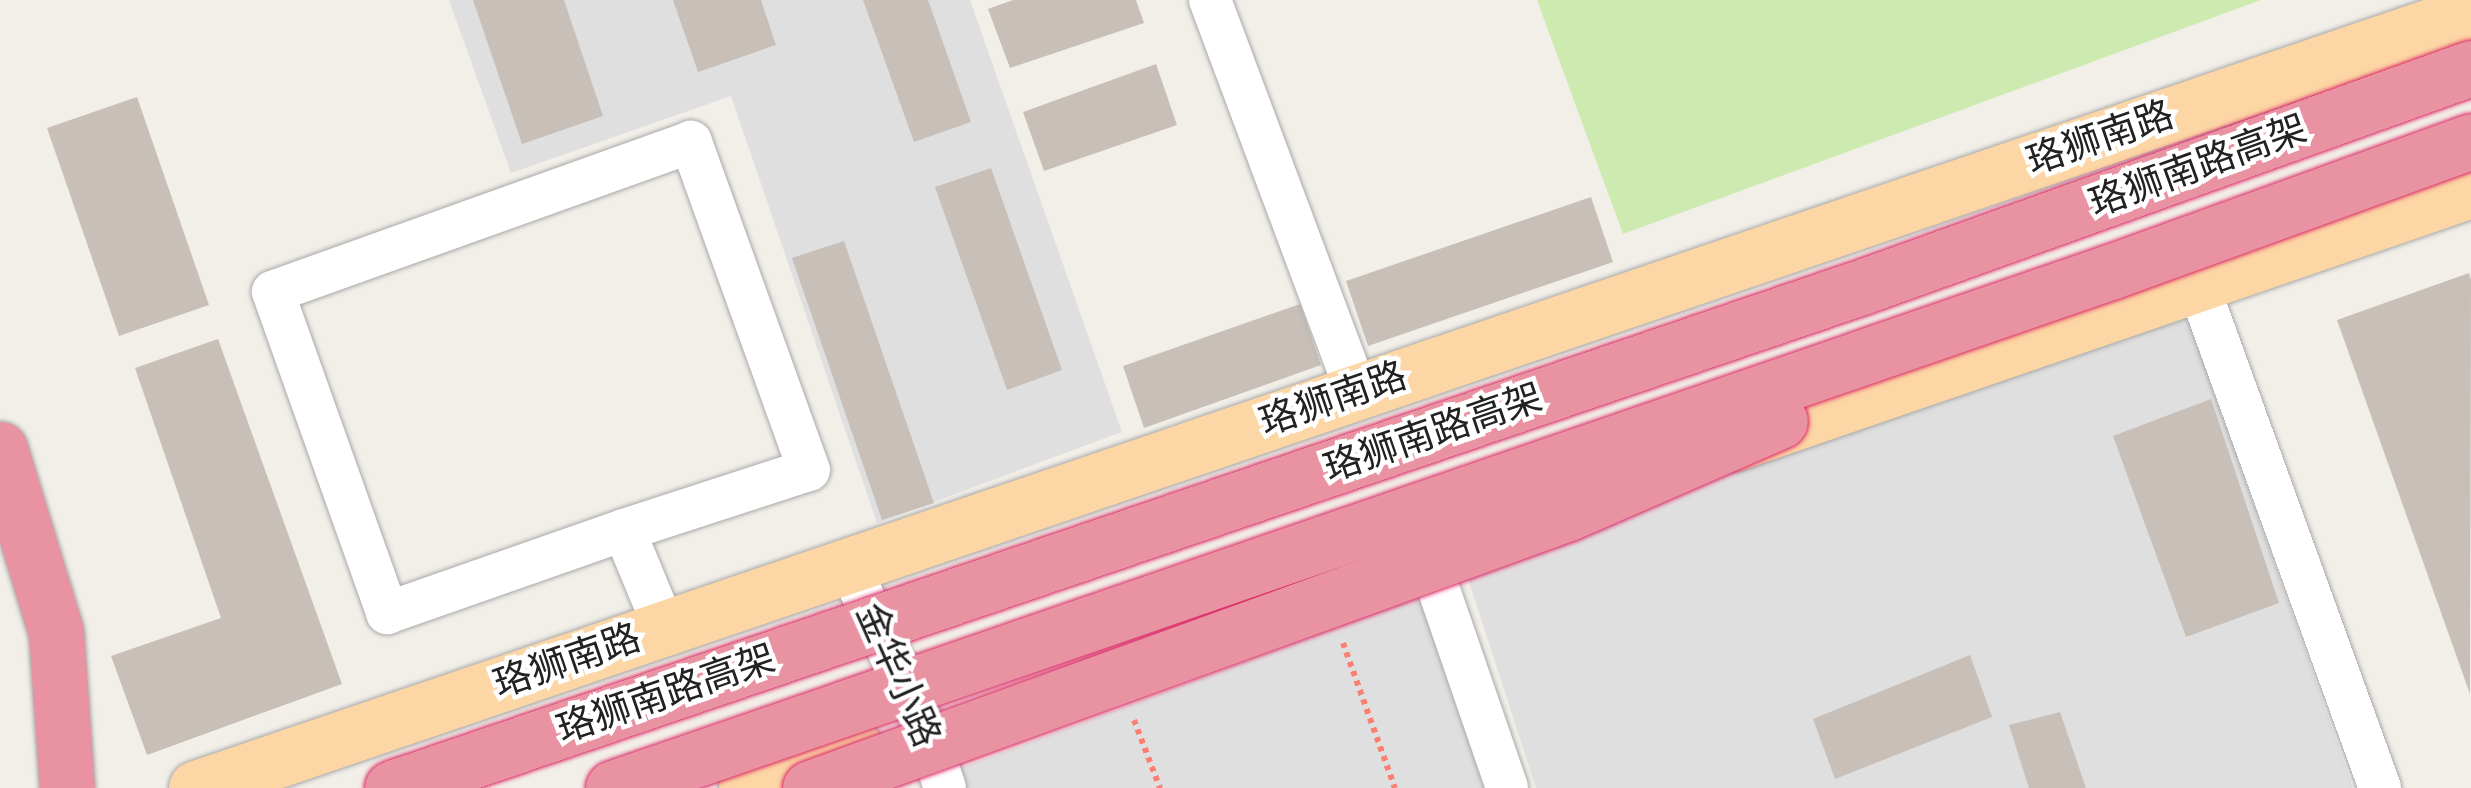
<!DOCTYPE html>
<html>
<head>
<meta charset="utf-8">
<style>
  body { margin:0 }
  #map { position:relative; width:2471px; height:788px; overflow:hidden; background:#f2efe9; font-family:Signika,"Noto Sans SC",sans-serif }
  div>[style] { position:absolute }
  .residential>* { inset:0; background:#e0dfdf }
  .grass>* { inset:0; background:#cdebb0 }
  .building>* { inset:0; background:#c7bfb8 }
  .path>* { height:6px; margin-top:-3px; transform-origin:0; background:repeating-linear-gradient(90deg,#fa8072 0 5px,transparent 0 10px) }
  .roads { filter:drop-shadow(0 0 2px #a9a9a9) drop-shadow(0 0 2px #a9a9a9) }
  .minor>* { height:42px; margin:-21px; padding:0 21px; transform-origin:21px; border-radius:21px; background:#fff }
  .major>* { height:55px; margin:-27.5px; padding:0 27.5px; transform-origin:27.5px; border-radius:27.5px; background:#fcd6a4 }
  .highway>* { height:55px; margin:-27.5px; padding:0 27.5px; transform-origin:27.5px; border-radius:27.5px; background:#e892a2 }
  .bridges { filter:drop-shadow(0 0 2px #dc2a67) drop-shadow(0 0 2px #dc2a67) }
  .highway-bridge>* { height:55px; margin:-27.5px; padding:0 27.5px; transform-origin:27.5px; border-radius:27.5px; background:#e892a2 }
  span { translate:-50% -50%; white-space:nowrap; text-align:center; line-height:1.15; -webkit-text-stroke:9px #fff; paint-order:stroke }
  .street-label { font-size:38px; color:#222 }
</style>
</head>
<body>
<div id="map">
  <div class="residential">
    <div style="clip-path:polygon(449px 0,970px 0,1122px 432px,877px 523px,731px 96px,511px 173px)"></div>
    <div style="clip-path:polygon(2180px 294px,2353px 788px,1536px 788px,1467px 576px)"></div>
    <div style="clip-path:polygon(1424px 595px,1500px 788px,959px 788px,953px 771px)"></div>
  </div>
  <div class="grass">
    <div style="clip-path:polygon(1537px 0,2261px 0,1623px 234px)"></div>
  </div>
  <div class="building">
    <div style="clip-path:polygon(473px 0,564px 0,603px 116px,522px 144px)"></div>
    <div style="clip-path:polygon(673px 0,761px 0,776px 45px,698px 72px)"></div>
    <div style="clip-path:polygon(863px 0,928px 0,971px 122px,914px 142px)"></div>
    <div style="clip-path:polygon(1013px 0,1136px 0,1144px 23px,1010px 68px,988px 9px)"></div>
    <div style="clip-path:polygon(1156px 64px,1177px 125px,1044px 171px,1023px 112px)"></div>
    <div style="clip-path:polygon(137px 97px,209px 305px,119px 336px,47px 128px)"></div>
    <div style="clip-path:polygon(991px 168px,1062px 370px,1007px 390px,935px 187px)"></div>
    <div style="clip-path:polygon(1591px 197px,1613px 262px,1368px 346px,1346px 281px)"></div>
    <div style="clip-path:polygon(844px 241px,934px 503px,882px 520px,792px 258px)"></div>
    <div style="clip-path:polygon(2469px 273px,2471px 280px,2470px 694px,2337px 320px)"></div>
    <div style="clip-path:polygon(1300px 304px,1321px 365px,1144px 428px,1123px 366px)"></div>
    <div style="clip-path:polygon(218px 339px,342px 684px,147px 755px,111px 656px,221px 618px,135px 368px)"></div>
    <div style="clip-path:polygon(2211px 399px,2279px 603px,2186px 637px,2113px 436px)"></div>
    <div style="clip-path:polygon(1970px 655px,1992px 717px,1835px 779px,1813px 719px)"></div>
    <div style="clip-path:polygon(2060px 712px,2086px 788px,2029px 788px,2009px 725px)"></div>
  </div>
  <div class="path">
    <div style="left:1343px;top:643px;width:154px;rotate:70.3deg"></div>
    <div style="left:1134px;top:720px;width:73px;rotate:69.1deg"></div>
  </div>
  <div class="roads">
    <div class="minor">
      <div style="left:1210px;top:0;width:417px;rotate:69.5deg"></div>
      <div style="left:2199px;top:288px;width:532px;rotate:70.1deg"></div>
      <div style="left:624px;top:530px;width:194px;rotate:-18deg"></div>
      <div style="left:809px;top:470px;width:349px;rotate:-109.8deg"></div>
      <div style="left:691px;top:142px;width:444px;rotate:160.3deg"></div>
      <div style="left:273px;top:292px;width:341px;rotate:70.4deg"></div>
      <div style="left:387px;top:613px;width:251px;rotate:-19.3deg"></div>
      <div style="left:624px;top:530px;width:105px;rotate:67.6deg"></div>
      <div style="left:848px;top:564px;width:179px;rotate:64.9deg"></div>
      <div style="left:924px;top:726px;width:65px;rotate:71.3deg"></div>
      <div style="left:1430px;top:564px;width:237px;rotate:71deg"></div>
    </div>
    <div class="major">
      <div style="left:1735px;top:443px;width:778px;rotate:-18.97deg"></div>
      <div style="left:196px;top:788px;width:2404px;rotate:-18.83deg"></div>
      <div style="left:746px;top:788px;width:117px;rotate:-19.5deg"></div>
    </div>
    <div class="highway">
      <div style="left:0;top:449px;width:191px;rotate:73deg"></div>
      <div style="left:56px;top:632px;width:156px;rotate:86deg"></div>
    </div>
  </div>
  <div class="bridges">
    <div class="highway-bridge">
      <div style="left:392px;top:788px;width:1558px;rotate:-18.83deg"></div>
      <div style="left:1867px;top:285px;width:642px;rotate:-19.76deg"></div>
      <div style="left:613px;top:788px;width:1583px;rotate:-19.02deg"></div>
      <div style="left:2110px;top:272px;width:384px;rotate:-19.9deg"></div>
      <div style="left:810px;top:788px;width:806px;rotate:-19.94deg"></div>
      <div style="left:1568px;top:513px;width:231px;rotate:-23.5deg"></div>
    </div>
  </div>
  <div class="street-label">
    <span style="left:2100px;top:138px;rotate:-19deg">珞狮南路</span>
    <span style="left:2198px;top:166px;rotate:-20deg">珞狮南路高架</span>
    <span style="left:1333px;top:399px;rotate:-19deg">珞狮南路</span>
    <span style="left:1433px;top:433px;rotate:-19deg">珞狮南路高架</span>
    <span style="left:567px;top:661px;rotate:-19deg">珞狮南路</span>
    <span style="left:898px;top:675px;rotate:66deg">金华小路</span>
    <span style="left:666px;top:694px;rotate:-19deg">珞狮南路高架</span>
  </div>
</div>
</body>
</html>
